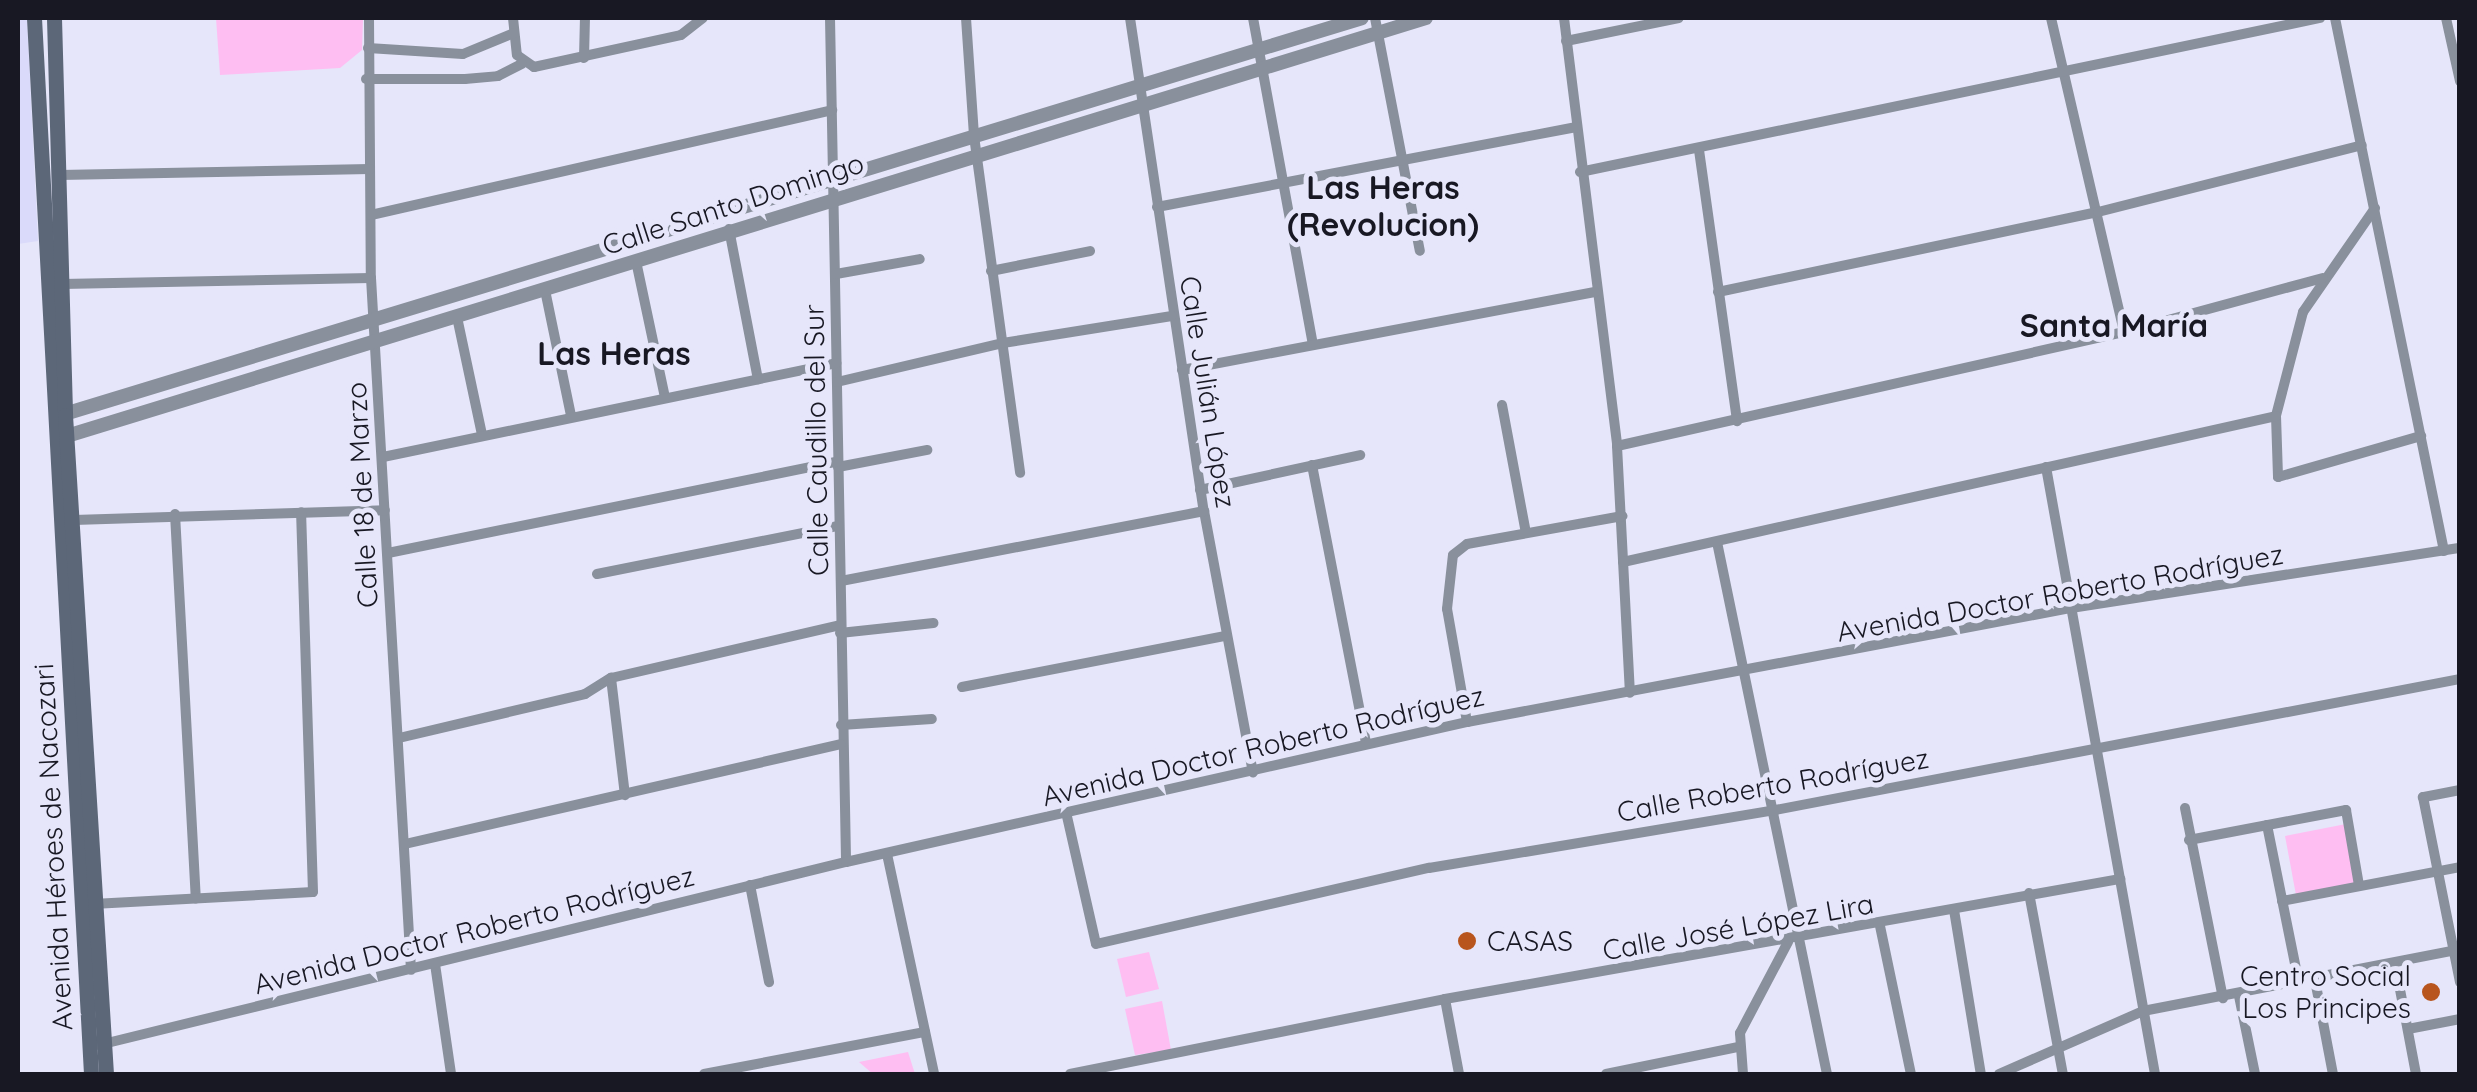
<!DOCTYPE html>
<html>
<head>
<meta charset="utf-8">
<style>
  body { margin:0 }
  #map { position:relative; width:2477px; height:1092px; overflow:hidden; background:#e6e6fa; font-family:Quicksand,sans-serif }
  div>[style] { position:absolute }
  .built>* { inset:0; background:#dadafa }
  .green>* { inset:0; background:#febef2 }
  .minor>* { height:10px; margin:-5px; padding:0 5px; transform-origin:5px; border-radius:5px; background:#89909c }
  .tertiary>* { height:14px; margin:-7px; padding:0 7px; transform-origin:7px; border-radius:7px; background:#89909c }
  .secondary>* { height:15px; margin:-7.5px; padding:0 7.5px; transform-origin:7.5px; border-radius:7.5px; background:#5c6778 }
  .dots>* { width:28px; height:28px; translate:-50% -50%; box-sizing:border-box; border:5px solid #e6e6fa; border-radius:50% }
  span { translate:-50% -50%; white-space:nowrap; text-align:center; line-height:1.15; -webkit-text-stroke:10px #e6e6fa; paint-order:stroke }
  .street-label { font-size:28px; color:#181823 }
  .poi-label { font-size:28px; color:#181823 }
  .left { translate:0 -50%; text-align:left }
  .right { translate:-100% -50%; text-align:right }
  .quarter-label { font-size:32px; color:#181823; font-weight:700 }
  .frame { position:absolute; inset:0; border:20px solid #181823; pointer-events:none }
</style>
</head>
<body>
<div id="map">
  <div class="built">
    <div style="clip-path:polygon(18px 18px,27px 18px,38px 241px,18px 244px)"></div>
  </div>
  <div class="green">
    <div style="clip-path:polygon(216px 18px,363px 18px,362px 50px,340px 68px,220px 75px)"></div>
    <div style="clip-path:polygon(2346px 824px,2357px 883px,2296px 895px,2285px 836px)"></div>
    <div style="clip-path:polygon(1149px 952px,1159px 989px,1126px 997px,1117px 959px)"></div>
    <div style="clip-path:polygon(1162px 1001px,1171px 1050px,1135px 1055px,1125px 1009px)"></div>
    <div style="clip-path:polygon(908px 1052px,915px 1074px,873px 1074px,859px 1062px)"></div>
  </div>
  <div class="minor">
    <div style="left:369px;top:18px;width:260px;rotate:89.6deg"></div>
    <div style="left:371px;top:278px;width:693px;rotate:86.69deg"></div>
    <div style="left:513px;top:18px;width:37px;rotate:84deg"></div>
    <div style="left:517px;top:55px;width:21px;rotate:35deg"></div>
    <div style="left:534px;top:67px;width:150px;rotate:-12.3deg"></div>
    <div style="left:681px;top:35px;width:28px;rotate:-38deg"></div>
    <div style="left:830px;top:18px;width:844px;rotate:88.91deg"></div>
    <div style="left:966px;top:18px;width:118px;rotate:86.1deg"></div>
    <div style="left:974px;top:136px;width:340px;rotate:82.2deg"></div>
    <div style="left:1130px;top:18px;width:499px;rotate:81.5deg"></div>
    <div style="left:1204px;top:511px;width:266px;rotate:79.4deg"></div>
    <div style="left:1253px;top:18px;width:331px;rotate:79.6deg"></div>
    <div style="left:1375px;top:18px;width:237px;rotate:79.1deg"></div>
    <div style="left:1564px;top:18px;width:431px;rotate:82.9deg"></div>
    <div style="left:1617px;top:446px;width:247px;rotate:87deg"></div>
    <div style="left:2051px;top:18px;width:322px;rotate:76.9deg"></div>
    <div style="left:2335px;top:18px;width:544px;rotate:78.44deg"></div>
    <div style="left:2446px;top:18px;width:65px;rotate:77.5deg"></div>
    <div style="left:1566px;top:41px;width:115px;rotate:-11.5deg"></div>
    <div style="left:368px;top:48px;width:95px;rotate:3.6deg"></div>
    <div style="left:463px;top:54px;width:55px;rotate:-22.4deg"></div>
    <div style="left:584px;top:58px;width:40px;rotate:-88.6deg"></div>
    <div style="left:366px;top:79px;width:99px"></div>
    <div style="left:465px;top:79px;width:33px;rotate:-5deg"></div>
    <div style="left:498px;top:76px;width:27px;rotate:-27deg"></div>
    <div style="left:1699px;top:150px;width:274px;rotate:82deg"></div>
    <div style="left:1580px;top:172px;width:756px;rotate:-11.76deg"></div>
    <div style="left:60px;top:175px;width:310px;rotate:-1.1deg"></div>
    <div style="left:1157px;top:207px;width:427px;rotate:-10.8deg"></div>
    <div style="left:2375px;top:208px;width:126px;rotate:124.7deg"></div>
    <div style="left:2303px;top:312px;width:107px;rotate:104.6deg"></div>
    <div style="left:2276px;top:416px;width:61px;rotate:88.1deg"></div>
    <div style="left:2278px;top:477px;width:149px;rotate:-16deg"></div>
    <div style="left:371px;top:215px;width:473px;rotate:-12.8deg"></div>
    <div style="left:729px;top:229px;width:153px;rotate:79.1deg"></div>
    <div style="left:636px;top:261px;width:139px;rotate:78deg"></div>
    <div style="left:991px;top:271px;width:101px;rotate:-11.4deg"></div>
    <div style="left:836px;top:274px;width:85px;rotate:-10.1deg"></div>
    <div style="left:62px;top:284px;width:309px;rotate:-1.1deg"></div>
    <div style="left:545px;top:290px;width:129px;rotate:78.3deg"></div>
    <div style="left:1718px;top:292px;width:388px;rotate:-11.9deg"></div>
    <div style="left:2098px;top:212px;width:272px;rotate:-14.2deg"></div>
    <div style="left:457px;top:317px;width:121px;rotate:78deg"></div>
    <div style="left:1182px;top:370px;width:420px;rotate:-10.7deg"></div>
    <div style="left:837px;top:382px;width:171px;rotate:-13.2deg"></div>
    <div style="left:1003px;top:343px;width:171px;rotate:-9.1deg"></div>
    <div style="left:1502px;top:405px;width:130px;rotate:79.4deg"></div>
    <div style="left:1617px;top:446px;width:520px;rotate:-12.67deg"></div>
    <div style="left:2124px;top:332px;width:206px;rotate:-15.2deg"></div>
    <div style="left:383px;top:457px;width:463px;rotate:-11.7deg"></div>
    <div style="left:1312px;top:465px;width:284px;rotate:79deg"></div>
    <div style="left:838px;top:467px;width:91px;rotate:-10.8deg"></div>
    <div style="left:2046px;top:467px;width:617px;rotate:79.82deg"></div>
    <div style="left:1200px;top:490px;width:164px;rotate:-12.3deg"></div>
    <div style="left:175px;top:514px;width:385px;rotate:86.9deg"></div>
    <div style="left:74px;top:520px;width:311px;rotate:-1.8deg"></div>
    <div style="left:1717px;top:542px;width:543px;rotate:78.32deg"></div>
    <div style="left:388px;top:553px;width:458px;rotate:-11.5deg"></div>
    <div style="left:1623px;top:562px;width:669px;rotate:-12.6deg"></div>
    <div style="left:597px;top:574px;width:246px;rotate:-11.3deg"></div>
    <div style="left:841px;top:581px;width:370px;rotate:-10.9deg"></div>
    <div style="left:840px;top:633px;width:94px;rotate:-6.1deg"></div>
    <div style="left:611px;top:678px;width:118px;rotate:83.2deg"></div>
    <div style="left:962px;top:687px;width:267px;rotate:-11deg"></div>
    <div style="left:1467px;top:722px;width:115px;rotate:-100deg"></div>
    <div style="left:1447px;top:609px;width:54px;rotate:-83.7deg"></div>
    <div style="left:1453px;top:555px;width:18px;rotate:-38deg"></div>
    <div style="left:1467px;top:544px;width:158px;rotate:-10.2deg"></div>
    <div style="left:841px;top:725px;width:91px;rotate:-3.8deg"></div>
    <div style="left:399px;top:738px;width:191px;rotate:-13.3deg"></div>
    <div style="left:585px;top:694px;width:31px;rotate:-32deg"></div>
    <div style="left:611px;top:678px;width:235px;rotate:-13deg"></div>
    <div style="left:2460px;top:790px;width:38px;rotate:169deg"></div>
    <div style="left:2423px;top:797px;width:189px;rotate:78.7deg"></div>
    <div style="left:2185px;top:808px;width:194px;rotate:78.7deg"></div>
    <div style="left:1066px;top:812px;width:135px;rotate:77.2deg"></div>
    <div style="left:1096px;top:944px;width:342px;rotate:-12.9deg"></div>
    <div style="left:1429px;top:868px;width:346px;rotate:-9.5deg"></div>
    <div style="left:1770px;top:811px;width:703px;rotate:-10.83deg"></div>
    <div style="left:2267px;top:825px;width:161px;rotate:78.6deg"></div>
    <div style="left:2189px;top:840px;width:160px;rotate:-10.8deg"></div>
    <div style="left:2346px;top:810px;width:76px;rotate:80.2deg"></div>
    <div style="left:405px;top:844px;width:447px;rotate:-12.9deg"></div>
    <div style="left:887px;top:854px;width:225px;rotate:77.9deg"></div>
    <div style="left:750px;top:885px;width:99px;rotate:78.9deg"></div>
    <div style="left:2029px;top:893px;width:184px;rotate:79.4deg"></div>
    <div style="left:2282px;top:901px;width:181px;rotate:-10.8deg"></div>
    <div style="left:93px;top:904px;width:220px;rotate:-3.1deg"></div>
    <div style="left:313px;top:892px;width:380px;rotate:-91.8deg"></div>
    <div style="left:1954px;top:910px;width:166px;rotate:80.7deg"></div>
    <div style="left:1880px;top:926px;width:151px;rotate:78.2deg"></div>
    <div style="left:2395px;top:963px;width:113px;rotate:79.3deg"></div>
    <div style="left:435px;top:964px;width:111px;rotate:81.7deg"></div>
    <div style="left:2315px;top:980px;width:96px;rotate:79.2deg"></div>
    <div style="left:2239px;top:996px;width:80px;rotate:78.4deg"></div>
    <div style="left:1445px;top:999px;width:76px;rotate:79.4deg"></div>
    <div style="left:2408px;top:1029px;width:53px;rotate:-10.9deg"></div>
    <div style="left:99px;top:1045px;width:769px;rotate:-13.77deg"></div>
    <div style="left:846px;top:862px;width:637px;rotate:-12.7deg"></div>
    <div style="left:1467px;top:722px;width:615px;rotate:-10.69deg"></div>
    <div style="left:2071px;top:608px;width:394px;rotate:-8.8deg"></div>
    <div style="left:704px;top:1074px;width:225px;rotate:-10.8deg"></div>
    <div style="left:1070px;top:1074px;width:382px;rotate:-11.3deg"></div>
    <div style="left:1445px;top:999px;width:686px;rotate:-10.08deg"></div>
    <div style="left:1606px;top:1074px;width:134px;rotate:-11.6deg"></div>
    <div style="left:1743px;top:1074px;width:41px;rotate:-94.2deg"></div>
    <div style="left:1740px;top:1033px;width:103px;rotate:-62.2deg"></div>
    <div style="left:1999px;top:1074px;width:157px;rotate:-23.6deg"></div>
    <div style="left:2143px;top:1011px;width:316px;rotate:-11deg"></div>
  </div>
  <div class="tertiary">
    <div style="left:58px;top:416px;width:1363px;rotate:-16.97deg"></div>
    <div style="left:57px;top:439px;width:1432px;rotate:-17.09deg"></div>
  </div>
  <div class="secondary">
    <div style="left:34px;top:18px;width:1058px;rotate:86.91deg"></div>
    <div style="left:54px;top:18px;width:397px;rotate:88.4deg"></div>
    <div style="left:65px;top:415px;width:660px;rotate:86.44deg"></div>
  </div>
  <div class="dots">
    <div style="left:1467px;top:941px;background:#b8551d"></div>
    <div style="left:2431px;top:992px;background:#b8551d"></div>
  </div>
  <div class="street-label">
    <span style="left:733px;top:204px;rotate:-18deg">Calle Santo Domingo</span>
    <span style="left:1208px;top:392px;rotate:81deg">Calle Julián López</span>
    <span style="left:816px;top:440px;rotate:-91deg">Calle Caudillo del Sur</span>
    <span style="left:362px;top:495px;rotate:-93deg">Calle 18 de Marzo</span>
    <span style="left:2060px;top:593px;rotate:-10deg">Avenida Doctor Roberto Rodríguez</span>
    <span style="left:1263px;top:746px;rotate:-13deg">Avenida Doctor Roberto Rodríguez</span>
    <span style="left:1773px;top:785px;rotate:-10deg">Calle Roberto Rodríguez</span>
    <span style="left:53px;top:847px;rotate:-93deg">Avenida Héroes de Nacozari</span>
    <span style="left:1738px;top:927px;rotate:-10deg">Calle José López Lira</span>
    <span style="left:474px;top:930px;rotate:-14deg">Avenida Doctor Roberto Rodríguez</span>
  </div>
  <div class="poi-label">
    <span class="left" style="left:1487px;top:941px">CASAS</span>
    <span class="right" style="left:2411px;top:992px">Centro Social<br>Los Principes</span>
  </div>
  <div class="quarter-label">
    <span style="left:1383px;top:206px">Las Heras<br>(Revolucion)</span>
    <span style="left:2114px;top:325px">Santa María</span>
    <span style="left:614px;top:353px">Las Heras</span>
  </div>
  <div class="frame"></div>
</div>
</body>
</html>
